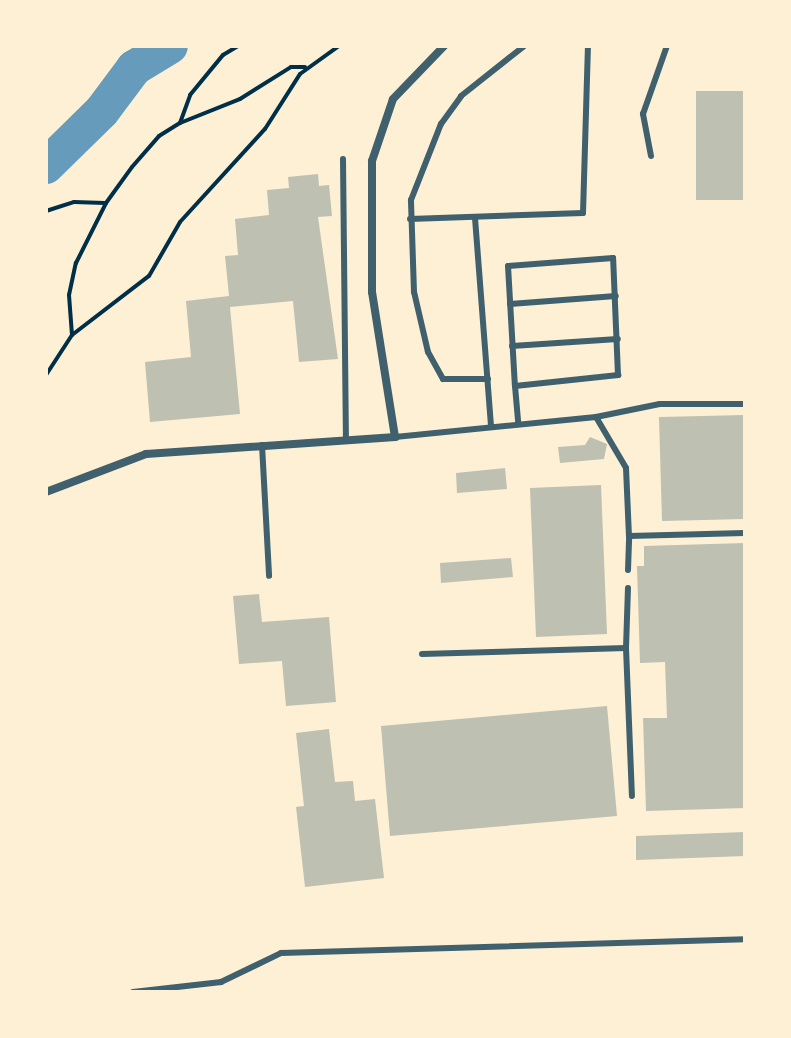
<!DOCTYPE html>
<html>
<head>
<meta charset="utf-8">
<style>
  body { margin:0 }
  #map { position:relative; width:791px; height:1038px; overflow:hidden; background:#fdf0d5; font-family:"Work Sans",sans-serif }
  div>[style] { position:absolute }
  .river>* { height:36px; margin:-18px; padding:0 18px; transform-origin:18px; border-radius:18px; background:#669bbc }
  .building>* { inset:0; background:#bec0b2 }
  .path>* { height:4px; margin:-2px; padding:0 2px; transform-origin:2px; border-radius:2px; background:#003049 }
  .service>* { height:6px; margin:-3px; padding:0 3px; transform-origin:3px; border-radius:3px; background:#3f606c }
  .minor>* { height:8px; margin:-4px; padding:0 4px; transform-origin:4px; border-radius:4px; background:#3f606c }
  span { translate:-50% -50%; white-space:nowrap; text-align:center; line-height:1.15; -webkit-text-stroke:7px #fdf0d5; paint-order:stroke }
  .frame { position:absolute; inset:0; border:48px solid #fdf0d5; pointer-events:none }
</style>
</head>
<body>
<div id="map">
  <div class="river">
    <div style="left:46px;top:166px;width:78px;rotate:-44.5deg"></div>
    <div style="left:102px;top:111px;width:54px;rotate:-53.3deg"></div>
    <div style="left:134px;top:68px;width:42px;rotate:-31.4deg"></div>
  </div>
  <div class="building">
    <div style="clip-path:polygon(696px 91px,745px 91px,745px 200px,696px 200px)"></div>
    <div style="clip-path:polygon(318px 174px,319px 186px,329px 185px,332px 216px,318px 217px,338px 359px,299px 362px,293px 301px,230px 307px,240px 414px,150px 422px,145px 362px,191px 357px,186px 301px,229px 296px,225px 256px,238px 255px,235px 219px,269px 215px,267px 190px,289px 188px,288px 177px)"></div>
    <div style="clip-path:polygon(745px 415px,745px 519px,662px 521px,659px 417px)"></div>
    <div style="clip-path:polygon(590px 437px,607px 444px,604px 459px,560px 463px,558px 447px,585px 445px)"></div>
    <div style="clip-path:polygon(505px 468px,507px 489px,457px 493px,456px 473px)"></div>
    <div style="clip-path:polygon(601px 485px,607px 634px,536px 637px,530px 488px)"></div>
    <div style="clip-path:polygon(745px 543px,745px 808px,646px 811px,643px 718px,667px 718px,665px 662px,640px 663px,637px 566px,644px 566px,644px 546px)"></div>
    <div style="clip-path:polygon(511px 558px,513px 577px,441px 583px,440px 563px)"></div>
    <div style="clip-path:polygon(259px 594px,262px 622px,329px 617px,336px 702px,286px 706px,282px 661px,239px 664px,233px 596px)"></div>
    <div style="clip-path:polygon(607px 706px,617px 816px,390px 836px,381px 726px)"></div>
    <div style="clip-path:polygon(329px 729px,335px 782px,353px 781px,355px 801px,375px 799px,384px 878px,305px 887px,296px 807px,304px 806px,296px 733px)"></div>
    <div style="clip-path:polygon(745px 832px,745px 856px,636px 860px,636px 836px)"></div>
  </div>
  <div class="path">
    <div style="left:180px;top:123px;width:30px;rotate:-70deg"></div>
    <div style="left:190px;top:95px;width:52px;rotate:-50.5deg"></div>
    <div style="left:223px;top:55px;width:17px;rotate:-31deg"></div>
    <div style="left:46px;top:211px;width:29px;rotate:-18deg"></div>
    <div style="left:74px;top:202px;width:31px;rotate:2deg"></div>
    <div style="left:72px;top:335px;width:40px;rotate:-94.3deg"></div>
    <div style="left:69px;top:295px;width:33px;rotate:-78deg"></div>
    <div style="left:76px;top:263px;width:67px;rotate:-63.4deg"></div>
    <div style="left:106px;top:203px;width:44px;rotate:-54.2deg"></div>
    <div style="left:132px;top:167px;width:41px;rotate:-48.9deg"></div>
    <div style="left:159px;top:136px;width:25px;rotate:-32deg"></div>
    <div style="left:180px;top:123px;width:65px;rotate:-21.8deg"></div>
    <div style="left:240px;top:99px;width:60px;rotate:-32.1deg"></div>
    <div style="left:291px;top:67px;width:14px"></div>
    <div style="left:46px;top:375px;width:48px;rotate:-57deg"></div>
    <div style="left:72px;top:335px;width:97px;rotate:-37.5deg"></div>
    <div style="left:149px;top:276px;width:62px;rotate:-60.1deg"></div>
    <div style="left:180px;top:222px;width:126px;rotate:-47.6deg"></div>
    <div style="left:265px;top:129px;width:65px;rotate:-57.5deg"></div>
    <div style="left:300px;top:74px;width:48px;rotate:-35.7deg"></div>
  </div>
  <div class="service">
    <div style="left:651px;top:156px;width:43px;rotate:-100.8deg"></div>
    <div style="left:643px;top:114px;width:72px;rotate:-70.6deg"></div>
    <div style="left:343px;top:159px;width:282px;rotate:89.4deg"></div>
    <div style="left:475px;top:218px;width:209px;rotate:85.6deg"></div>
    <div style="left:410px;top:219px;width:173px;rotate:-2deg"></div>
    <div style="left:583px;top:213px;width:167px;rotate:-88.3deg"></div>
    <div style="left:510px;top:304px;width:106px;rotate:-4.3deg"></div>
    <div style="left:512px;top:346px;width:106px;rotate:-3.8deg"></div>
    <div style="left:488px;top:379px;width:45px;rotate:180deg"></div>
    <div style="left:443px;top:379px;width:31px;rotate:-119deg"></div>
    <div style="left:428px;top:352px;width:62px;rotate:-103.1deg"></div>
    <div style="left:414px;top:292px;width:92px;rotate:-91.9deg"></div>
    <div style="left:411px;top:200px;width:82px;rotate:-68.5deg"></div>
    <div style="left:441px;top:124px;width:34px;rotate:-54deg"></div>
    <div style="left:461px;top:96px;width:80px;rotate:-38.4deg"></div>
    <div style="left:515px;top:386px;width:104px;rotate:-6.1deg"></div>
    <div style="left:618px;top:375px;width:117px;rotate:-92.4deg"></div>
    <div style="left:613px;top:258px;width:105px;rotate:175.6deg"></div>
    <div style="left:508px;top:266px;width:120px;rotate:86.7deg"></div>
    <div style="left:515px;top:386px;width:37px;rotate:85deg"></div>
    <div style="left:596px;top:417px;width:59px;rotate:59.5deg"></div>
    <div style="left:626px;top:468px;width:68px;rotate:87.5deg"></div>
    <div style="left:629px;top:536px;width:116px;rotate:-1.5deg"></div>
    <div style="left:395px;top:437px;width:202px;rotate:-5.7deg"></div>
    <div style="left:596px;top:417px;width:65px;rotate:-11.5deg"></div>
    <div style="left:660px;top:404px;width:85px"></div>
    <div style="left:262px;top:445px;width:131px;rotate:86.9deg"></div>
    <div style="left:628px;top:570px;width:34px;rotate:-88deg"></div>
    <div style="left:626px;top:648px;width:148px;rotate:87.7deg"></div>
    <div style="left:422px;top:654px;width:204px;rotate:-1.7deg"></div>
    <div style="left:626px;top:648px;width:60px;rotate:-88.1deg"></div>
    <div style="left:133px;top:992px;width:89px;rotate:-6.5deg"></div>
    <div style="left:221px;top:982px;width:67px;rotate:-25.8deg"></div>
    <div style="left:281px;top:953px;width:464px;rotate:-1.7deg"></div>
  </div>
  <div class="minor">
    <div style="left:46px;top:492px;width:107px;rotate:-20.8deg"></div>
    <div style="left:146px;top:454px;width:250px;rotate:-3.9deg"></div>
    <div style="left:395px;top:437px;width:147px;rotate:-99deg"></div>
    <div style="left:372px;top:292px;width:131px;rotate:-90deg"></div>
    <div style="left:372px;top:161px;width:65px;rotate:-71.3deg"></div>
    <div style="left:393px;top:99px;width:74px;rotate:-46.1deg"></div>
  </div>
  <div class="frame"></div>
</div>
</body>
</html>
